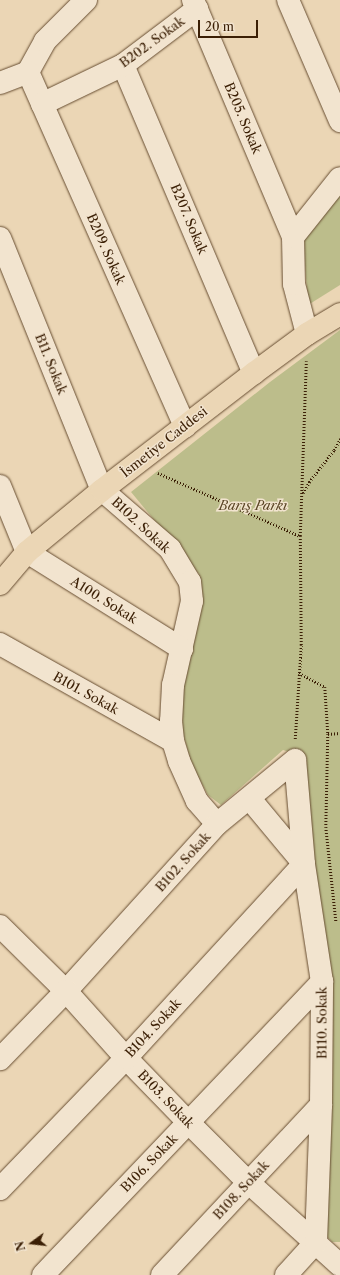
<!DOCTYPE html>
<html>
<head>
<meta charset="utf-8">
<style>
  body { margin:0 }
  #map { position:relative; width:340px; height:1275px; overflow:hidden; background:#ebd6b5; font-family:"Libre Caslon Text",serif }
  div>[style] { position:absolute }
  .green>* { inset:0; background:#bcbd8b }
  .path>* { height:2.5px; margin-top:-1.25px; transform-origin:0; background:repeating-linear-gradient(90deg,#3b1f05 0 1px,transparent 0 3px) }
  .roads { filter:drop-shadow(0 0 1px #674d31) drop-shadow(0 0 1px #674d31) }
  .minor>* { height:22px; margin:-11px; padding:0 11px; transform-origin:11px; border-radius:11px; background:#f2e4cf }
  .major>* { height:22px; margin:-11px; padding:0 11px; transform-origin:11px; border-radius:11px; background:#ebd6b5 }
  span { translate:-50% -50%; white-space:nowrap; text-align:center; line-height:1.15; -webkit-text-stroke:3px #f2e4cf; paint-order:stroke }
  .street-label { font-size:13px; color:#3b1f05 }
  .park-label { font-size:13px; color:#5b4626; font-style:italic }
  .north { position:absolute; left:12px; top:1223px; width:40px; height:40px; -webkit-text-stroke:3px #f2e4cf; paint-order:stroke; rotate:255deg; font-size:11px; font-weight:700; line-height:16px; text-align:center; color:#3b1f05 }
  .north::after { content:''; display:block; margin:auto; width:14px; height:18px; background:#3b1f05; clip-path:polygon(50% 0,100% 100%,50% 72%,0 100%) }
  .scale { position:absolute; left:198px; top:20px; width:60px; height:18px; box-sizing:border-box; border:2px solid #3b1f05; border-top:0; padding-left:5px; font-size:12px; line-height:14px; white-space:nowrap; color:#3b1f05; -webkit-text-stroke:3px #f2e4cf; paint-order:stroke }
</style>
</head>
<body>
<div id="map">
  <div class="green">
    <div style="clip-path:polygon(340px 194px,340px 285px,308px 305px,303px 238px)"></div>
    <div style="clip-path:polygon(340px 330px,340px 1242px,332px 1242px,323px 1232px,305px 757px,283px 750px,221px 805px,208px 795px,192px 766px,181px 726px,184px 675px,196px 623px,199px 574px,131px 492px,270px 382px)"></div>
  </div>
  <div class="path">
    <div style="left:158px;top:473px;width:155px;rotate:23.9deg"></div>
    <div style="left:303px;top:493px;width:13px;rotate:-61deg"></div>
    <div style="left:309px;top:482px;width:41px;rotate:-52deg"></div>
    <div style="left:334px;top:450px;width:13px;rotate:-61deg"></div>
    <div style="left:299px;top:673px;width:30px;rotate:28deg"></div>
    <div style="left:325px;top:687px;width:47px;rotate:86.3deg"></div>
    <div style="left:328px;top:734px;width:12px;rotate:-5deg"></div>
    <div style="left:328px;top:734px;width:93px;rotate:91.2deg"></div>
    <div style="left:326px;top:827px;width:95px;rotate:83.9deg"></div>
    <div style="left:295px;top:739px;width:94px;rotate:-86.3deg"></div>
    <div style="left:301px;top:645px;width:109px;rotate:-90.5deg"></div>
    <div style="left:300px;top:536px;width:175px;rotate:-88deg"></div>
  </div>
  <div class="roads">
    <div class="minor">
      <div style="left:193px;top:0;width:257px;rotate:67.1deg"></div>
      <div style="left:288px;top:0;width:132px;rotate:66.7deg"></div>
      <div style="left:123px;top:65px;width:335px;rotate:67deg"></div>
      <div style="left:28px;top:72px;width:388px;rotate:66.1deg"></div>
      <div style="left:28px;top:72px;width:35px;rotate:-61deg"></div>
      <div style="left:45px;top:41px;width:58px;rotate:-45deg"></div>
      <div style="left:0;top:83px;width:30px;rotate:-21deg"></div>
      <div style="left:42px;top:104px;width:90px;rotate:-25.7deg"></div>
      <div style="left:123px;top:65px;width:93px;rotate:-37.1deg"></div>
      <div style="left:0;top:238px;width:272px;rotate:68deg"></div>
      <div style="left:102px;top:490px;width:90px;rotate:40.9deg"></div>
      <div style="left:170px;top:549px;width:39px;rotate:59deg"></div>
      <div style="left:190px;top:582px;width:19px;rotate:84deg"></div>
      <div style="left:192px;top:601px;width:86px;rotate:102.7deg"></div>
      <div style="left:173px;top:685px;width:36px;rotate:93deg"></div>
      <div style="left:171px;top:721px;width:20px;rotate:84deg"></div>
      <div style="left:173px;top:741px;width:21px;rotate:73deg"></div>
      <div style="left:179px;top:761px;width:44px;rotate:65.8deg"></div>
      <div style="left:197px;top:801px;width:30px;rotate:49deg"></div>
      <div style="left:217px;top:824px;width:225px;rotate:132.1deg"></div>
      <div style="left:66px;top:991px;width:95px;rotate:134.1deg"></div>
      <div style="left:307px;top:334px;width:52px;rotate:-104.6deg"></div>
      <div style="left:294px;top:284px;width:47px;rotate:-91.2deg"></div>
      <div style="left:293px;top:237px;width:75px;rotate:-51.5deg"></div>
      <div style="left:0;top:486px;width:71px;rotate:67.8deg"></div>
      <div style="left:27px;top:552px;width:183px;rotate:32deg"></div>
      <div style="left:0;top:644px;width:198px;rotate:29.3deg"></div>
      <div style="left:217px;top:824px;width:101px;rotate:-39.4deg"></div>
      <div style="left:0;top:926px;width:93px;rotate:44.6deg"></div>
      <div style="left:66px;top:991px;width:90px;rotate:48.2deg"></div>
      <div style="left:126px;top:1058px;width:89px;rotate:45.9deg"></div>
      <div style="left:188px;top:1122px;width:85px;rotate:45deg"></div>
      <div style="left:248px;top:1182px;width:124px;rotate:42.1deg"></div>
      <div style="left:0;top:1189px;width:182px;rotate:-46.1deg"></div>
      <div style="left:126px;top:1058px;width:263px;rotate:-47.5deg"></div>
      <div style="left:304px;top:864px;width:85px;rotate:-129.7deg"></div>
      <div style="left:43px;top:1275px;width:405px;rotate:-46.4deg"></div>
      <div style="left:162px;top:1275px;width:233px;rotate:-46.9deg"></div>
      <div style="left:286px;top:1275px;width:45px;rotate:-47.7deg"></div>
      <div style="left:316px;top:1242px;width:137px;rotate:-87.9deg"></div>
      <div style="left:321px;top:1105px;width:123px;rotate:-89.5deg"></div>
      <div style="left:322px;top:982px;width:119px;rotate:-98.7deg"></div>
      <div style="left:304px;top:864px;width:104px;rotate:-94.9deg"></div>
    </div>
    <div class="major">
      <div style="left:0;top:584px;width:42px;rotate:-49.8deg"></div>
      <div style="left:27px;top:552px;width:97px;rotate:-39.6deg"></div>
      <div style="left:102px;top:490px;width:192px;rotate:-37.6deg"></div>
      <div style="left:254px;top:373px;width:66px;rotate:-36.3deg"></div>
      <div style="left:307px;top:334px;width:39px;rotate:-31deg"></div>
    </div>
  </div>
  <div class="street-label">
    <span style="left:152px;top:42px;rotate:-36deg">B202. Sokak</span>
    <span style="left:243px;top:118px;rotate:67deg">B205. Sokak</span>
    <span style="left:189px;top:219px;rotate:67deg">B207. Sokak</span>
    <span style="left:106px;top:249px;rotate:66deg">B209. Sokak</span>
    <span style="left:51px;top:364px;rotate:68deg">B11. Sokak</span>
    <span style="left:164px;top:442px;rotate:-38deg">İsmetiye Caddesi</span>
    <span style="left:141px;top:525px;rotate:43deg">B102. Sokak</span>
    <span style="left:104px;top:600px;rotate:32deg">A100. Sokak</span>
    <span style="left:86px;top:693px;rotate:29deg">B101. Sokak</span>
    <span style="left:183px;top:862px;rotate:-48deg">B102. Sokak</span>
    <span style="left:322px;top:1023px;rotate:-90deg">B110. Sokak</span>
    <span style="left:153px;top:1028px;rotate:-47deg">B104. Sokak</span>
    <span style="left:166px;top:1099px;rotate:46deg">B103. Sokak</span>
    <span style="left:149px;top:1163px;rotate:-46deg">B106. Sokak</span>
    <span style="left:241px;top:1190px;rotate:-47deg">B108. Sokak</span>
  </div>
  <div class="park-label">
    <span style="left:253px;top:505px">Barış Parkı</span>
  </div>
  <div class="north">N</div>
  <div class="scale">20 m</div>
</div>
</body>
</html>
